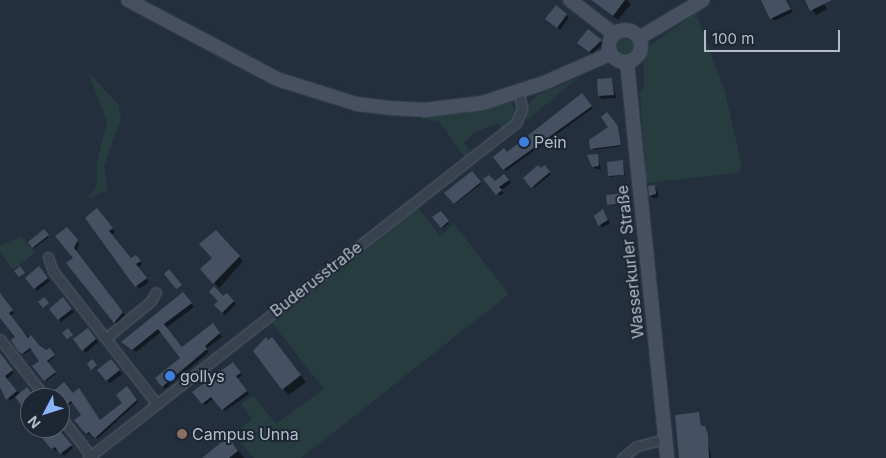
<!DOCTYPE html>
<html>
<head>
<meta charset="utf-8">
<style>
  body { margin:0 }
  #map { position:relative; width:886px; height:458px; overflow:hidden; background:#242f3e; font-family:Inter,sans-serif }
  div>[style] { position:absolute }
  .green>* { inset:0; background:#263c3f }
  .round { border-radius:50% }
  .shadow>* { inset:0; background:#0007 }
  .building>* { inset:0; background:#455162 }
  .roads { filter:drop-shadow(0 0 1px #565f6c) drop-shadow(0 0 1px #565f6c) }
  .street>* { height:9px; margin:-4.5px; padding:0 4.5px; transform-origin:4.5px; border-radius:4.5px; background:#38414e }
  .secondary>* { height:12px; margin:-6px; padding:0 6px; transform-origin:6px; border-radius:6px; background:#465061 }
  .secondary>.ring { margin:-6px; padding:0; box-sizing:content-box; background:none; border:12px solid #465061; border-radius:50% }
  .dots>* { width:14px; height:14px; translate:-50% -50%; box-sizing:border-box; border:2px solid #1d2633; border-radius:50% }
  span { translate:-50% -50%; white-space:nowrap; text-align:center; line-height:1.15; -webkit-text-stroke:4px #1d2633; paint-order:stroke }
  .poi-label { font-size:16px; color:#b4bcc9 }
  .left { translate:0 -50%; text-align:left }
  .street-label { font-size:16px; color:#b4bcc9 }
  .north { position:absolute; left:20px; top:388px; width:50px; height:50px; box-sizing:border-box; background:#1d2633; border:1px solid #59626f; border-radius:50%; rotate:230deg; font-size:14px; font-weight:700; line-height:20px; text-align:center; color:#b4bcc9 }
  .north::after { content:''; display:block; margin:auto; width:18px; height:22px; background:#8ab4f8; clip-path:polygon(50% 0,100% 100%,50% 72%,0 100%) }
  .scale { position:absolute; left:704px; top:30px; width:136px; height:22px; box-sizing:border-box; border:2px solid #b4bcc9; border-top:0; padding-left:6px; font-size:15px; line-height:18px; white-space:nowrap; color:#b4bcc9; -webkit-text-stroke:4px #1d2633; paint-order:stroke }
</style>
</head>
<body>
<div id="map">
  <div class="green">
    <div style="clip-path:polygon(696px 13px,725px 92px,742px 167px,737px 173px,646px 183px,640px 92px,644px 87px,643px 60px,649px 46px)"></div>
    <div class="round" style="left:617px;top:38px;width:16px;height:16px"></div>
    <div style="clip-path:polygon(88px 72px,118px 104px,121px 118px,104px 166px,108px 190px,87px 199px,97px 185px,97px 161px,107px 122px)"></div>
    <div style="clip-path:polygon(578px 78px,528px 119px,524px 119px,528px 105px,537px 95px)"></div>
    <div style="clip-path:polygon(511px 102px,517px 111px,512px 120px,502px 129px,498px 123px,475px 132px,464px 143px,471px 152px,465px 158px,439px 121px,422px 119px,422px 115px,460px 113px)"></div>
    <div style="clip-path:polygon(418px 208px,440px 236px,454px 224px,509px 294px,301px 458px,254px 458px,233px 435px,252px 419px,241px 404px,253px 395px,276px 424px,324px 389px,272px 323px)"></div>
    <div style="clip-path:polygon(22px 236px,35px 253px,13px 270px,0 252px,0 245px)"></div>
  </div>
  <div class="shadow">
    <div style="clip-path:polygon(591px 0,627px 0,631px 4px,618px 20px)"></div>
    <div style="clip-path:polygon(762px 0,787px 0,793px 12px,774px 21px)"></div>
    <div style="clip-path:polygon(806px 0,822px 0,827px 9px,816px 15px)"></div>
    <div style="clip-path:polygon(566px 15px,569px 17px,560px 30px,550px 22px)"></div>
    <div style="clip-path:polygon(588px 31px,604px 43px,592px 54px,582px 46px)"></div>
    <div style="clip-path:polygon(612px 79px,616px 98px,602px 99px,599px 96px)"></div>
    <div style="clip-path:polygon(584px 97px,593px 108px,506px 171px,504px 169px,507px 153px)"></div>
    <div style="clip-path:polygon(607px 113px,619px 128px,621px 146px,593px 150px,610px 127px)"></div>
    <div style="clip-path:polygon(597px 155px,601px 169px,596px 169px,593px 167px)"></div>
    <div style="clip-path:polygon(622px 161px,625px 175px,610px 177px,609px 176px)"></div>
    <div style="clip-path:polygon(547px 169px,551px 174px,533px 189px,541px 170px)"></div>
    <div style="clip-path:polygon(472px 173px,481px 184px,455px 204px,446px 193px)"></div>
    <div style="clip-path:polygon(507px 178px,511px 183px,501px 190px,504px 193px,499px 196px,495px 182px)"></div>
    <div style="clip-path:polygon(655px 186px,659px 197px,653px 198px,650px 195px)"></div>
    <div style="clip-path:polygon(626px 194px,628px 204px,608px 205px)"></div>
    <div style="clip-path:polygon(603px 210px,610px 223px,602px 228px,596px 216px)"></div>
    <div style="clip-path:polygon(441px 212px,449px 223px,443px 228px,434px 217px)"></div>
    <div style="clip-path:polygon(100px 213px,115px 232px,111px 235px,131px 259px,139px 260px,142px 264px,138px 268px,149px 282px,139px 289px,87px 218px)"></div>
    <div style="clip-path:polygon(44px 231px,49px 237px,34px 248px,29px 242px)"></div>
    <div style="clip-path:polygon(69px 231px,79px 244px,76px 252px,125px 315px,117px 325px,68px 263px,74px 258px)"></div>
    <div style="clip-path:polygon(216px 231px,243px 261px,219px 288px,201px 269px,214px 258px)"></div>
    <div style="clip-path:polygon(42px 271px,50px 281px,37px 291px,35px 288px)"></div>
    <div style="clip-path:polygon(227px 295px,236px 304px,225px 315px,216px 305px)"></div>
    <div style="clip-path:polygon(0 297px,14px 313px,10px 316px,23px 332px,55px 357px,47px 363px,56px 374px,46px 381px,34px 366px,41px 361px,32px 349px,24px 354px,14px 344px,21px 333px,0 316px)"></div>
    <div style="clip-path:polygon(186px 297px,194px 307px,166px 328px,182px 348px,215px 327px,222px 337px,206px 349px,209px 352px,165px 389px,163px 386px,182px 358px,161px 332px,136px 352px,126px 345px)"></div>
    <div style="clip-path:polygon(66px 302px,74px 312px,61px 322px,59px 319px)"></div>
    <div style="clip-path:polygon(90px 332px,98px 342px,86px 353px,83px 350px)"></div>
    <div style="clip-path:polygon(268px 341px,278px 345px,306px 382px,289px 395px,283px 389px)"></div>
    <div style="clip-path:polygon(0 358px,14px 373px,7px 379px,20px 394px,33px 398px,30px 398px,30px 415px,16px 396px,10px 401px,0 385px)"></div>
    <div style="clip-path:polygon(114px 363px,122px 374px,110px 383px,107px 380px)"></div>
    <div style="clip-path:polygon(235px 366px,242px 375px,237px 379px,249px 394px,225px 411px,214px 398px,205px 405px,203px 403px)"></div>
    <div style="clip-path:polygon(64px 384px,100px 421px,123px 403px,126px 388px,138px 402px,97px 439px,92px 432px,88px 435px,76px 420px,83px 415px,73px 402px,66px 407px,60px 400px)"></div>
    <div style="clip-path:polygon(699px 413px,701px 427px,706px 428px,711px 458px,681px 458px)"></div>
    <div style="clip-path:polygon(40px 428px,51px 428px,56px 436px,63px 435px,73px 448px,64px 456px,58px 449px,55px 451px)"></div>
    <div style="clip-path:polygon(234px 445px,244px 458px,204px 458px)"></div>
  </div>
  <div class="building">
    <div style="clip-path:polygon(591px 0,625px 0,613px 16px)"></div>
    <div style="clip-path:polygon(761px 0,786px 0,791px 9px,770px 19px)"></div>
    <div style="clip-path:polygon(805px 0,832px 0,810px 11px)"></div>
    <div style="clip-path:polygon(556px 5px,567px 14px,557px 28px,545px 19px)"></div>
    <div style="clip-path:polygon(588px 29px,602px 40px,589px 52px,577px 43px)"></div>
    <div style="clip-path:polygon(612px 78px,614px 95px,598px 96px,597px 79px)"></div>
    <div style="clip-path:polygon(582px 93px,592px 106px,503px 170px,493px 157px,504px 148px,507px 152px)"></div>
    <div style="clip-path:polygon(607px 112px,618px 126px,621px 145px,590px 149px,589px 140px,608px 127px,601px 117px)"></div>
    <div style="clip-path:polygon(598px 154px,599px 166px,592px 167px,587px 155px)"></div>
    <div style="clip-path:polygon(623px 160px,624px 175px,608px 176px,607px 162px)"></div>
    <div style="clip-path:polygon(538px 165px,541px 168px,545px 165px,550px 172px,531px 188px,523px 178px)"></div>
    <div style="clip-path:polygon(472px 171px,481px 182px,454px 204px,444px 193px)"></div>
    <div style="clip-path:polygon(504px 174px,509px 180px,499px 187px,502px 190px,496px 195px,483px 179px,489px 175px,495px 181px)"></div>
    <div style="clip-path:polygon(655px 185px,656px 194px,649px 196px,648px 186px)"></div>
    <div style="clip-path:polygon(626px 193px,628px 203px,607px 205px,606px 195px)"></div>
    <div style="clip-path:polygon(97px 208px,113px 228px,109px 231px,131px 258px,136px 255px,141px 261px,136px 264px,147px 278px,135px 287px,85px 218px)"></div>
    <div style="clip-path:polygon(603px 209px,608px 220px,598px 226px,594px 216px)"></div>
    <div style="clip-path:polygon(441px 211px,449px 221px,441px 228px,432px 217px)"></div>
    <div style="clip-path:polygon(67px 227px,78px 240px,74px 248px,123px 312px,114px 323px,66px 263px,73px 258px,55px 236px)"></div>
    <div style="clip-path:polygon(44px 229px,49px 235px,32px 248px,28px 242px)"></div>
    <div style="clip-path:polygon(216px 230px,240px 256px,213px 284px,200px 269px,212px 258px,199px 244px)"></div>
    <div style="clip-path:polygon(20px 266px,25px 273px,19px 277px,14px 271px)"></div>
    <div style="clip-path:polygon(39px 266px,48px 278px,34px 289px,25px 278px)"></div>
    <div style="clip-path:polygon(169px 269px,182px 285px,176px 289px,164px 274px)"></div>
    <div style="clip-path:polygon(214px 286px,223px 296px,227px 293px,234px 301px,222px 313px,214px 305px,218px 301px,209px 292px)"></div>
    <div style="clip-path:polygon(183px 292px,192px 303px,164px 324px,182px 347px,213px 323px,220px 333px,205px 346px,207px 349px,162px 387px,155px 378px,180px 358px,158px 329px,132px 350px,121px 342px)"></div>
    <div style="clip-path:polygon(0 293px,13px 310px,9px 313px,28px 338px,31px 335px,39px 345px,46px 350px,50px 348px,55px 355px,47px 361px,56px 372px,44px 381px,32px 366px,39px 361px,30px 348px,22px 354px,18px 351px,11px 340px,15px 337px,0 318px)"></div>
    <div style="clip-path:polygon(44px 297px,49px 303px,43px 308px,38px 302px)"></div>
    <div style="clip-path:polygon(63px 297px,72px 309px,58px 320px,49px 309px)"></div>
    <div style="clip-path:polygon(68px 328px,73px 335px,67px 339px,62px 333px)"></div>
    <div style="clip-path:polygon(88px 328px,96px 339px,82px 351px,73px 339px)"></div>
    <div style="clip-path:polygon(266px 337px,268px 340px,272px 337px,301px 375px,282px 390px,253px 351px)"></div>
    <div style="clip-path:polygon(0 353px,13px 370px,5px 376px,17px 391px,6px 400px,0 387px)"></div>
    <div style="clip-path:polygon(92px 359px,97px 365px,91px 370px,87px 364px)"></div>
    <div style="clip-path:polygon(111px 359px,120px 370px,106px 381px,97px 370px)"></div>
    <div style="clip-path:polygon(233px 362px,241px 373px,236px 376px,247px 391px,222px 410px,211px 397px,202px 404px,192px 392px)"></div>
    <div style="clip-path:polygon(64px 382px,73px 393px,79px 388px,100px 420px,122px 403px,116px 395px,127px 386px,137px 400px,95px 438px,89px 432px,86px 434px,74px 420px,81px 415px,71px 401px,64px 407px,52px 392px)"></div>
    <div style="clip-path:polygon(27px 387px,35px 398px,30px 398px,30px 408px,26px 411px,15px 397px)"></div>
    <div style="clip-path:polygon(699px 412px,701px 426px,705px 426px,708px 435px,709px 458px,679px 458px,675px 415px)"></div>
    <div style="clip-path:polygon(50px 429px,55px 435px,60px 431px,72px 445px,60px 454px,55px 447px,51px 449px,41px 436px)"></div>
    <div style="clip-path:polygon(228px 437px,238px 451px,229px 458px,202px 458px)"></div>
  </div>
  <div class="roads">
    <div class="street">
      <div style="left:48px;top:257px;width:15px;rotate:70deg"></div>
      <div style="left:53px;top:271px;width:169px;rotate:52deg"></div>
      <div style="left:106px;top:338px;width:58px;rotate:-39.4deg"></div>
      <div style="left:151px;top:301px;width:10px;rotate:-61deg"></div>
      <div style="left:0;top:339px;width:75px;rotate:52.1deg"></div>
      <div style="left:60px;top:416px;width:51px;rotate:52.2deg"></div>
      <div style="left:88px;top:458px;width:544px;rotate:-38.05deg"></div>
      <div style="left:516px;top:123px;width:15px;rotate:-67deg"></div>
      <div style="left:522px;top:109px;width:16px;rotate:-101deg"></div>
      <div style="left:622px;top:458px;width:19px;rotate:-39deg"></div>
      <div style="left:637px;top:446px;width:29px;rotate:-14deg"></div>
    </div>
    <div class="secondary">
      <div style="left:128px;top:0;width:169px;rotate:27.9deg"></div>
      <div style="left:277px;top:79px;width:84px;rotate:17.4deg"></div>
      <div style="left:357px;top:104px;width:32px;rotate:7deg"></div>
      <div style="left:389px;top:108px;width:35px;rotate:3deg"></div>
      <div style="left:424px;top:110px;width:58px;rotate:-6.9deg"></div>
      <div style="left:482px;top:103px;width:65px;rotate:-17.9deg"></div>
      <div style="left:544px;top:83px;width:72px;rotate:-23.7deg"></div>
      <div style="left:570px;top:0;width:56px;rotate:37.7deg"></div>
      <div class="ring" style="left:609px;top:30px;width:20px;height:20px"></div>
      <div style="left:639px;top:38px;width:74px;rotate:-30.7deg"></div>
      <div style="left:627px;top:62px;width:398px;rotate:84.2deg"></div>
    </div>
  </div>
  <div class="dots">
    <div style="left:524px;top:142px;background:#3f7fe0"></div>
    <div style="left:170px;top:376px;background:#3f7fe0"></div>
    <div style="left:182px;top:434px;background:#8d6e63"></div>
  </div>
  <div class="poi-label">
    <span class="left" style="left:534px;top:142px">Pein</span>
    <span class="left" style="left:180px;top:376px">gollys</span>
    <span class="left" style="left:192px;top:434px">Campus Unna</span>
  </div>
  <div class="street-label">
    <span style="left:630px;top:262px;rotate:-96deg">Wasserkurler Straße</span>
    <span style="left:316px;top:279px;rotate:-38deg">Buderusstraße</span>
  </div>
  <div class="north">N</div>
  <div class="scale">100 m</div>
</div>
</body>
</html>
